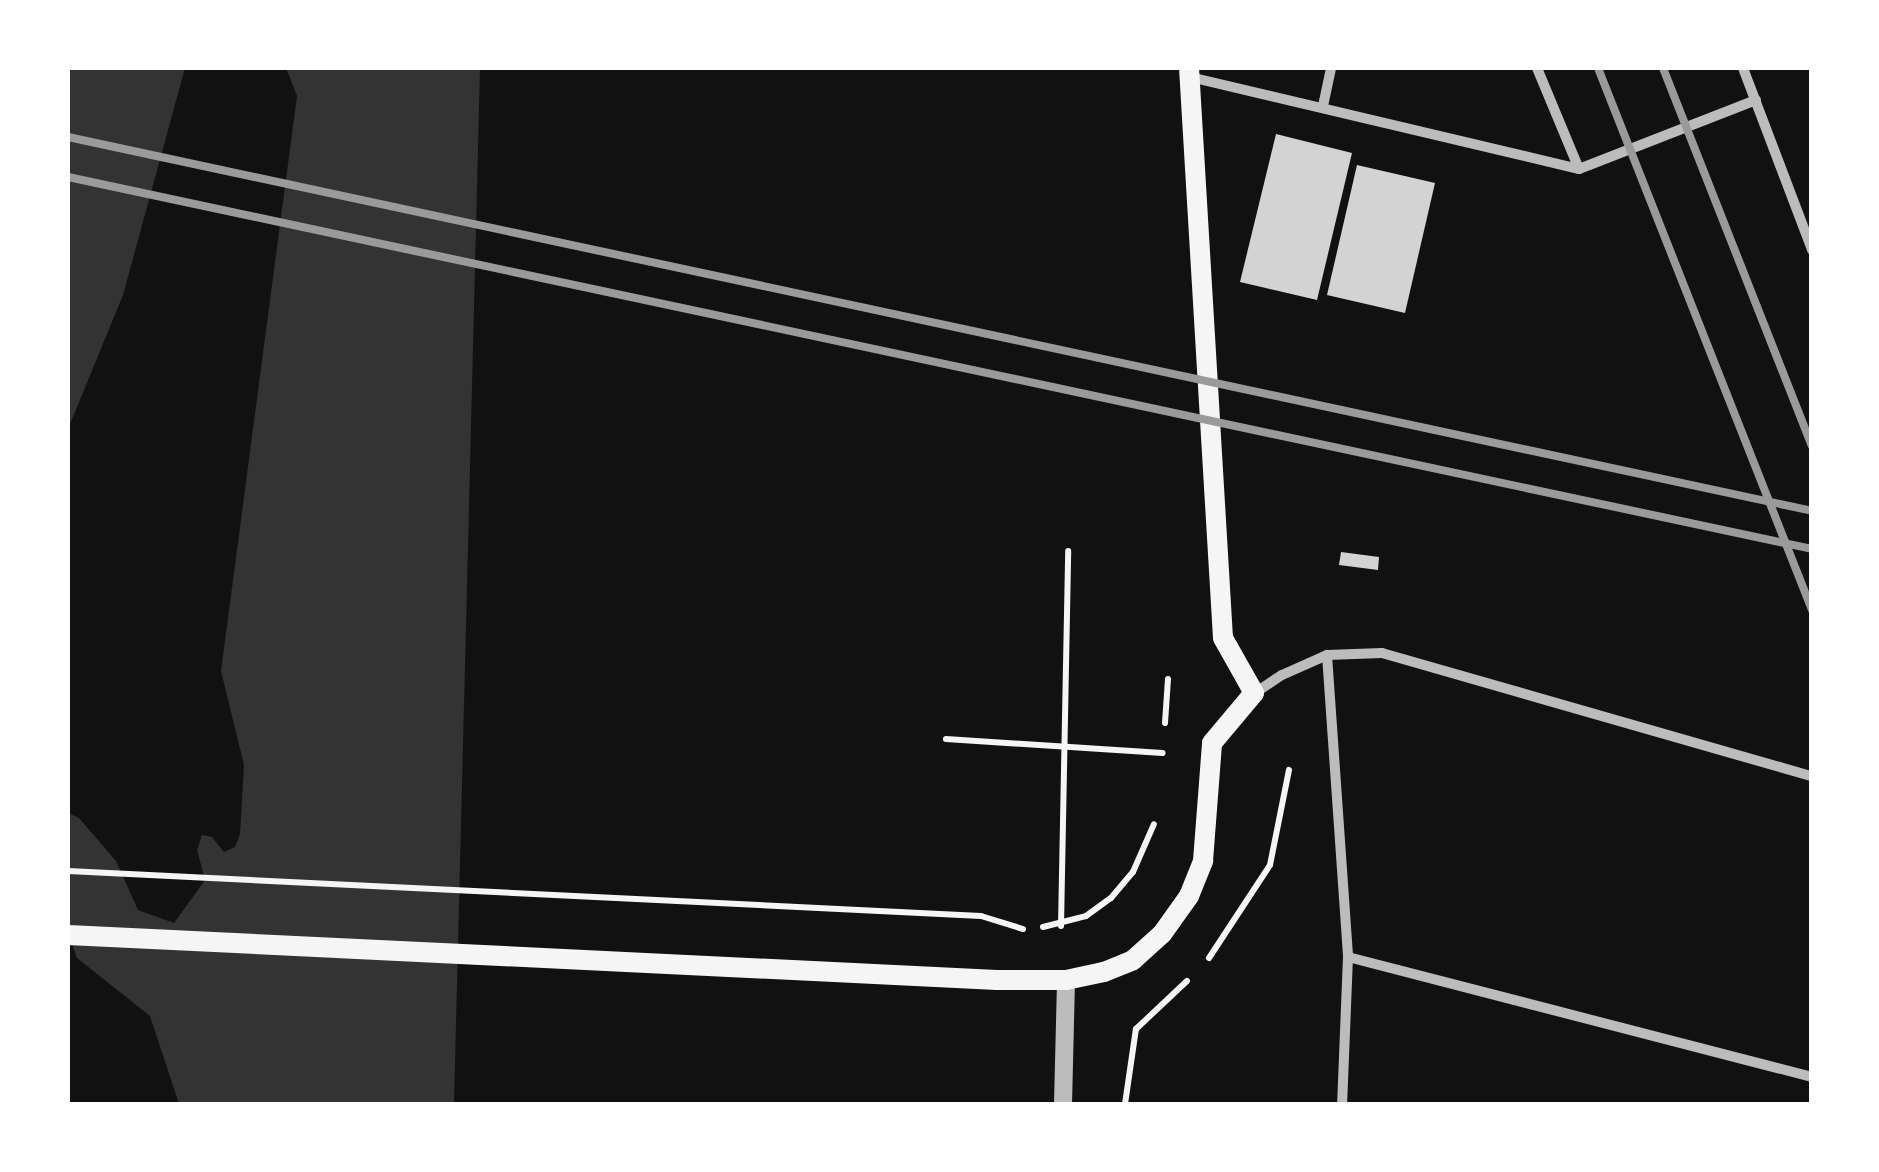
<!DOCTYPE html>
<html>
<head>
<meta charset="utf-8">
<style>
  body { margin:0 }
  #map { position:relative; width:1879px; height:1172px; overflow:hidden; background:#111; font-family:Lato,sans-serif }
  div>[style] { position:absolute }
  .water>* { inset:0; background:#333 }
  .building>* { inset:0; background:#d3d3d3 }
  .path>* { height:6px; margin:-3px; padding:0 3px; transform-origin:3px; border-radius:3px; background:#f5f5f5 }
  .minor>* { height:10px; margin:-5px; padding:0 5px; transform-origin:5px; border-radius:5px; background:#bcbcbc }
  .tertiary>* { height:18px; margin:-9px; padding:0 9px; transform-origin:9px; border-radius:9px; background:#bcbcbc }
  .secondary>* { height:20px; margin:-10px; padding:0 10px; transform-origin:10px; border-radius:10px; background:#f5f5f5 }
  .rail>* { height:8px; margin:-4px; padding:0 4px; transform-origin:4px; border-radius:4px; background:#9a9a9a }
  span { translate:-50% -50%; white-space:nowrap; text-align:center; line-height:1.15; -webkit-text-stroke:8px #fff; paint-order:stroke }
  .frame { position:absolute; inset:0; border:70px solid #fff; pointer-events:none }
</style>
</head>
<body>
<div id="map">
  <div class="water">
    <div style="clip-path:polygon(68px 68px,185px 68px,123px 295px,68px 429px)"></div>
    <div style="clip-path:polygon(286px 68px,480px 68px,454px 1104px,179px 1104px,150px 1016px,77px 958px,68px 933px,68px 813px,79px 818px,116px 861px,138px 910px,174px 923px,205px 880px,197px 850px,202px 835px,212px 837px,224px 852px,235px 847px,240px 834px,244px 765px,221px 671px,297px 96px)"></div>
  </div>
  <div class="building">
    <div style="clip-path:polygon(1276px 134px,1352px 153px,1317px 300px,1240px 282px)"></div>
    <div style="clip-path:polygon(1357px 165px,1435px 183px,1405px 313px,1327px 295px)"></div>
    <div style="clip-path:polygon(1341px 552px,1379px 557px,1378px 570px,1339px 565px)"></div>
  </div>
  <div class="path">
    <div style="left:1165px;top:723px;width:44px;rotate:-86.1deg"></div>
    <div style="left:946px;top:739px;width:217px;rotate:3.7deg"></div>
    <div style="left:68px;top:871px;width:914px;rotate:2.82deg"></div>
    <div style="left:981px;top:916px;width:44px;rotate:17.2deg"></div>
    <div style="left:1061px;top:926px;width:375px;rotate:-88.9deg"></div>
    <div style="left:1043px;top:927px;width:44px;rotate:-14.3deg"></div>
    <div style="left:1086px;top:916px;width:31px;rotate:-36deg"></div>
    <div style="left:1111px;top:898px;width:34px;rotate:-50deg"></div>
    <div style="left:1133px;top:872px;width:52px;rotate:-66.4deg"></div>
    <div style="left:1209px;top:958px;width:111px;rotate:-56.7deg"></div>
    <div style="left:1270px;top:865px;width:97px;rotate:-78.7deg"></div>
    <div style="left:1125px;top:1104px;width:76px;rotate:-81.7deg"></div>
    <div style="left:1136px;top:1029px;width:70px;rotate:-43.3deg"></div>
  </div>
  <div class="minor">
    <div style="left:1537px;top:68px;width:109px;rotate:67.4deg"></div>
    <div style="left:1743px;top:68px;width:195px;rotate:69.2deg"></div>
    <div style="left:1190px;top:77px;width:400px;rotate:13.3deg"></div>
    <div style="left:1579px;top:169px;width:190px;rotate:-21.3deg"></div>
    <div style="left:1323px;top:106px;width:39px;rotate:-78deg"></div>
    <div style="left:1327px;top:655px;width:303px;rotate:86deg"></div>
    <div style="left:1348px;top:957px;width:147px;rotate:92.3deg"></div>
    <div style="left:1255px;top:693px;width:32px;rotate:-34deg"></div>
    <div style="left:1282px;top:675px;width:49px;rotate:-24deg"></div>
    <div style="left:1327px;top:655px;width:55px;rotate:-2.1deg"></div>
    <div style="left:1382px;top:653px;width:447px;rotate:16deg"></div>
    <div style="left:1348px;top:957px;width:479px;rotate:14.5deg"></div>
  </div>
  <div class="tertiary">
    <div style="left:1063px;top:1104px;width:124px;rotate:-88.6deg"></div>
  </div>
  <div class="secondary">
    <div style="left:68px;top:935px;width:930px;rotate:2.77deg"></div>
    <div style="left:997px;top:980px;width:69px"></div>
    <div style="left:1066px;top:980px;width:39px;rotate:-12deg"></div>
    <div style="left:1104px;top:972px;width:31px;rotate:-22deg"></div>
    <div style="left:1133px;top:960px;width:39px;rotate:-42deg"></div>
    <div style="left:1162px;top:934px;width:47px;rotate:-54.6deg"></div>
    <div style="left:1189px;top:896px;width:38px;rotate:-68deg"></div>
    <div style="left:1203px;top:861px;width:118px;rotate:-85.6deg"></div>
    <div style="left:1212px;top:743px;width:65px;rotate:-50deg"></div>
    <div style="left:1254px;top:693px;width:63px;rotate:-119.4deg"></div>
    <div style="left:1223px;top:638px;width:571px;rotate:-93.41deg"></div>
  </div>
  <div class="rail">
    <div style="left:1598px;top:68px;width:583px;rotate:68.45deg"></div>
    <div style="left:1663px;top:68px;width:406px;rotate:68.5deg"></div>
    <div style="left:68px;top:137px;width:1784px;rotate:12.1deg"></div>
    <div style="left:68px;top:177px;width:1783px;rotate:12.04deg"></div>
  </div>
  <div class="frame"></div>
</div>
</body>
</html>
